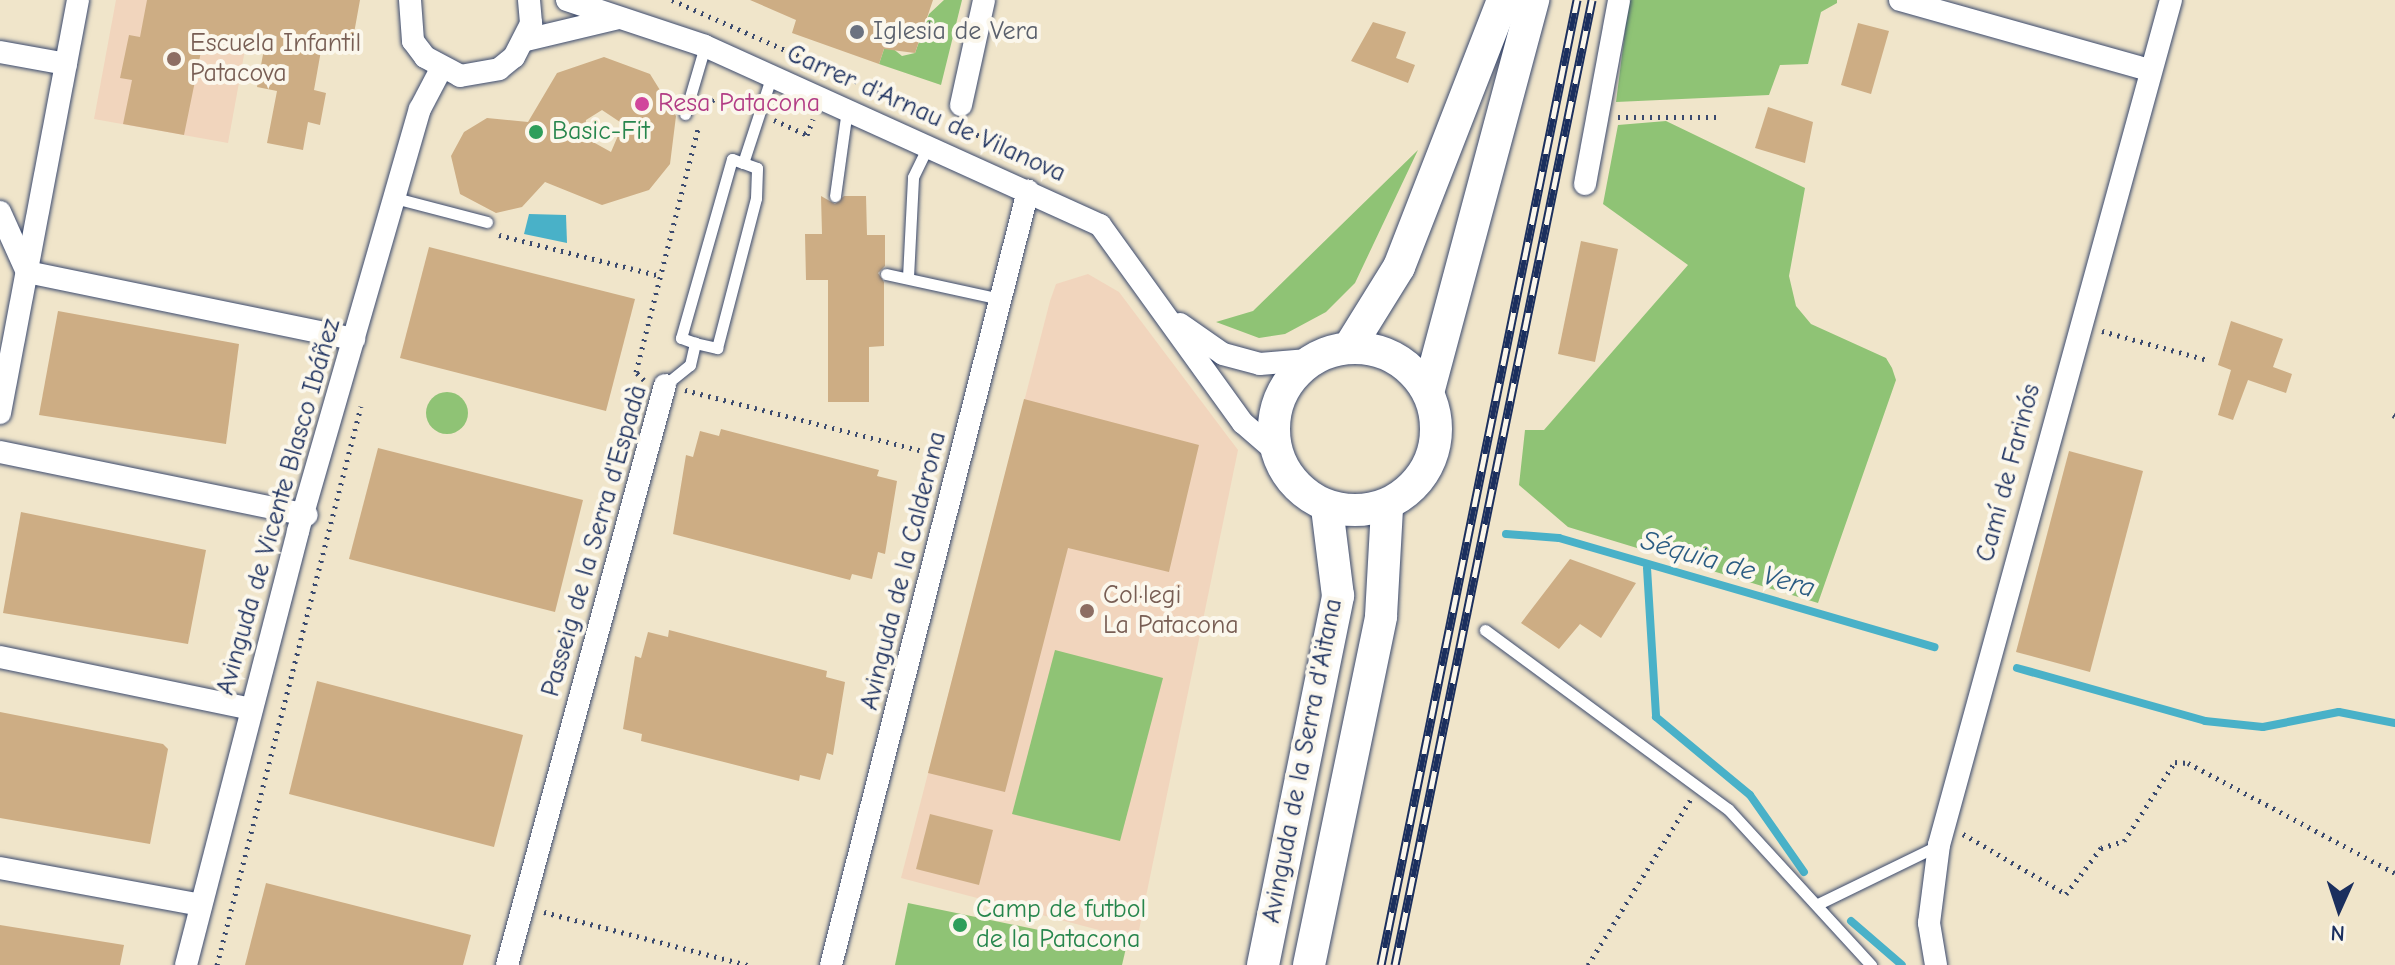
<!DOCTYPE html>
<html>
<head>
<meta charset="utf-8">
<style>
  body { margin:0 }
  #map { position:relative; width:2395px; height:965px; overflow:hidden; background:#f0e5ca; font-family:"Comic Neue",sans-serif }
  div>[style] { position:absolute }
  .built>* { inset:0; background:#f1d5bd }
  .green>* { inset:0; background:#8fc375 }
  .round { border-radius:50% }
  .water>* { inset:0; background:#49b1c8 }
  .stream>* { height:8px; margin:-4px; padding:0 4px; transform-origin:4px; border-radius:4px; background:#49b1c8 }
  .building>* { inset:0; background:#cdad84 }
  .path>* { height:5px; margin-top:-2.5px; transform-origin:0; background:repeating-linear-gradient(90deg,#3b4a6e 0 2px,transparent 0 8px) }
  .roads { filter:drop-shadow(0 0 2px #3b4a6e) drop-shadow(0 0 2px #3b4a6e) }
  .lane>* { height:11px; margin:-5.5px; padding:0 5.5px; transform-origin:5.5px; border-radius:5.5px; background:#fff }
  .street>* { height:22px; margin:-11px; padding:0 11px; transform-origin:11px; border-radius:11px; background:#fff }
  .secondary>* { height:32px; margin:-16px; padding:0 16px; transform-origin:16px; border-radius:16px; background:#fff }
  .secondary>.ring { margin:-16px; padding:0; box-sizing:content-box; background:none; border:32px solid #fff; border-radius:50% }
  .rail>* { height:9px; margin-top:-4.5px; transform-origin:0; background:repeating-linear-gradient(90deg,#fbf7ec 0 18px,#1b2f5e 0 36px); box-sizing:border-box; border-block:2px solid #1b2f5e }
  .dots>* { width:22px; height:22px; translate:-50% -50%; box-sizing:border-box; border:4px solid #fbf7ec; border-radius:50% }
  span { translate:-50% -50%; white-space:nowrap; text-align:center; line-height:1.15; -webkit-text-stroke:8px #fbf7ec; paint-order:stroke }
  .worship-label { font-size:26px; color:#5b616d }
  .left { translate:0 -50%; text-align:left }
  .education-label { font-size:26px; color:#785e54 }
  .hotel-label { font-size:26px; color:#b23c85 }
  .street-label { font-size:26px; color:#1b2f5e }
  .leisure-label { font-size:26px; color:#27864d }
  .water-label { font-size:28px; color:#2b5c83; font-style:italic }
  .north { position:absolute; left:2299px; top:869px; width:80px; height:80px; -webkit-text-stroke:6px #fbf7ec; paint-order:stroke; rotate:183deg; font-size:22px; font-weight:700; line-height:32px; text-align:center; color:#1b2f5e }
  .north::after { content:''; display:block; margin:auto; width:28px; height:36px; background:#1b2f5e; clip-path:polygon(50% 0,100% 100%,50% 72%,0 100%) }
</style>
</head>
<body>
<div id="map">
  <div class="built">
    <div style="clip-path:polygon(116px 0,254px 0,228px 143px,94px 119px)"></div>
    <div style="clip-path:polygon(1088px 274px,1119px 292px,1238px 450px,1137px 940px,901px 878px,1050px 301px,1056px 284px)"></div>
  </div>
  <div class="green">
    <div style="clip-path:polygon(944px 0,962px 0,941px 85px,879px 64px,886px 43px,902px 56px,915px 53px,929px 14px)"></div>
    <div style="clip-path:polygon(1629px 0,1837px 0,1837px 3px,1821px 12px,1808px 64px,1780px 65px,1769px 95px,1616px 102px)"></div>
    <div style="clip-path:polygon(1666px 121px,1805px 188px,1789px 276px,1796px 306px,1811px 324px,1886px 358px,1892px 368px,1896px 380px,1818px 603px,1568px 527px,1519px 485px,1525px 430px,1544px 430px,1688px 265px,1603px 204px,1618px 125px)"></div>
    <div style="clip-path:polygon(1418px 150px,1355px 283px,1326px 312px,1285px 334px,1259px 338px,1216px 322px,1253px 311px)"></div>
    <div class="round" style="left:426px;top:392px;width:42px;height:42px"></div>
    <div style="clip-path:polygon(1055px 650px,1163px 678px,1120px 841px,1012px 814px)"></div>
    <div style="clip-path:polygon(908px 903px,1126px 948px,1122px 965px,895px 965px)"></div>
  </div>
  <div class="water">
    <div style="clip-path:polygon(529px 214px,566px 215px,567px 243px,524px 234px)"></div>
  </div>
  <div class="stream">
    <div style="left:1506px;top:534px;width:53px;rotate:4.3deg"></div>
    <div style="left:1559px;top:538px;width:391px;rotate:16.2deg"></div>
    <div style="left:1647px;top:568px;width:149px;rotate:86.5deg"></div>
    <div style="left:1656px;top:717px;width:122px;rotate:39.7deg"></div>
    <div style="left:1750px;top:795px;width:94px;rotate:55deg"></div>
    <div style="left:2017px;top:668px;width:195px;rotate:15.7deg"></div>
    <div style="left:2205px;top:721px;width:58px;rotate:5.9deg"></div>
    <div style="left:2263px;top:727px;width:77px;rotate:-11.2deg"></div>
    <div style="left:2339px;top:712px;width:57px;rotate:11.1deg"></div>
    <div style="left:1851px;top:921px;width:67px;rotate:40.8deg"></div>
  </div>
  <div class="building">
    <div style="clip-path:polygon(147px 0,360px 0,351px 50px,322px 45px,314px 90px,326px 93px,320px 125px,308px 122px,303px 150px,267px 143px,277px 91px,257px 87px,264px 49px,204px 37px,184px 135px,123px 124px,132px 80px,120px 78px,129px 35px,140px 37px)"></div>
    <div style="clip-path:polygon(750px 0,933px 0,915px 53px,884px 49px,879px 64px,792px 33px,796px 20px)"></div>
    <div style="clip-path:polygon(1373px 22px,1406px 32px,1396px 58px,1415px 65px,1408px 83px,1351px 61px)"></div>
    <div style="clip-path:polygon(1858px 23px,1889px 31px,1871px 94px,1841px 85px)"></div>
    <div style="clip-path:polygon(evenodd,604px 57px,650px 74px,676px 116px,670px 164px,649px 190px,602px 205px,545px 182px,522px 207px,496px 213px,460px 194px,451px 156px,464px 132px,487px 118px,528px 122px,557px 73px,604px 57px,602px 110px,623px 124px,611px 152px,584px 137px,586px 120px,602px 110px)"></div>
    <div style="clip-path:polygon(1768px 107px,1813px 122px,1805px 163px,1755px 148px)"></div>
    <div style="clip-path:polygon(821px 196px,835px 204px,844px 196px,866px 196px,867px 235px,885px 235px,885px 266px,878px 273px,884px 282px,884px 346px,869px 347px,869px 402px,828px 402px,828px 280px,806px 280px,805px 234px,822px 234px)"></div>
    <div style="clip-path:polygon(1581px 241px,1618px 249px,1595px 362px,1558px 354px)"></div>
    <div style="clip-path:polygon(429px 247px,635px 299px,606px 411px,400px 358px)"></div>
    <div style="clip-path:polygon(58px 311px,239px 344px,226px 444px,39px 415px)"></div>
    <div style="clip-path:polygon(2231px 321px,2283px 339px,2273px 367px,2292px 374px,2286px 393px,2248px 380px,2233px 420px,2218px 415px,2231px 370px,2218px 365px)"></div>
    <div style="clip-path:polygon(1024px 399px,1199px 445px,1169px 572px,1068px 548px,1005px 792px,928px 773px)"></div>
    <div style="clip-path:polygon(721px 429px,879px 470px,877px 476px,897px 481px,885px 554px,878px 552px,872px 579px,852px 574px,850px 580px,673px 534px,686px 455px,693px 457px,700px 431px,719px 436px)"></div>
    <div style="clip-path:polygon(378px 448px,583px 500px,555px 612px,349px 559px)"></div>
    <div style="clip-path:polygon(2069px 451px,2143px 471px,2090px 672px,2016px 652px)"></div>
    <div style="clip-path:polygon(21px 512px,206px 550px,188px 644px,3px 613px)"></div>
    <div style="clip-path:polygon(1570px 559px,1636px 583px,1601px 638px,1580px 624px,1559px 649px,1521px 623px)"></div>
    <div style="clip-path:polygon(669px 630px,827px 671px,826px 677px,845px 682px,833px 755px,827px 753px,820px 780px,800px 775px,799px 781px,641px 741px,642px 734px,623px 729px,635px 656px,641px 658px,648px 632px,668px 637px)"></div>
    <div style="clip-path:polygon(317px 681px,523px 735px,494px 847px,289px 794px)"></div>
    <div style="clip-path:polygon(0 712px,163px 744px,168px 749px,150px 844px,0 818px)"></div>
    <div style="clip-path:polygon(930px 814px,993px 830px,979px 885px,916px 869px)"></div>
    <div style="clip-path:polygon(266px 883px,471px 935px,463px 965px,245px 965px)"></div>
    <div style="clip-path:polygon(0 925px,124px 945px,120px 965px,0 965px)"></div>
  </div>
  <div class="path">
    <div style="left:672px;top:0;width:295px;rotate:23.8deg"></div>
    <div style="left:705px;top:104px;width:18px;rotate:-27deg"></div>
    <div style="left:721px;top:96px;width:27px;rotate:24deg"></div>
    <div style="left:1618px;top:117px;width:101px"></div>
    <div style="left:774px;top:120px;width:36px;rotate:24deg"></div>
    <div style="left:807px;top:135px;width:17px;rotate:-69deg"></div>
    <div style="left:962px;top:128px;width:39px;rotate:24deg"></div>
    <div style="left:499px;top:235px;width:167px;rotate:14.2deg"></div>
    <div style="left:2102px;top:331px;width:109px;rotate:15.4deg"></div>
    <div style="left:644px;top:380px;width:11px;rotate:-135deg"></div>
    <div style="left:636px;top:372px;width:255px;rotate:-75.7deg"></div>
    <div style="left:685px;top:390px;width:261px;rotate:14.4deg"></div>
    <div style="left:2393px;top:415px;width:2px;rotate:27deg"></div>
    <div style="left:1963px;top:834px;width:119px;rotate:30.2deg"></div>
    <div style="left:2066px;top:894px;width:58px;rotate:-52.7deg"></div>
    <div style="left:2101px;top:848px;width:24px;rotate:-17deg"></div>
    <div style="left:2124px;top:841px;width:94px;rotate:-57.2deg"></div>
    <div style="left:2175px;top:762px;width:13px;rotate:4deg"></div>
    <div style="left:2188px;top:763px;width:234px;rotate:28deg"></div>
    <div style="left:544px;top:912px;width:211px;rotate:14.6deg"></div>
    <div style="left:217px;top:965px;width:577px;rotate:-75.55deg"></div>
    <div style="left:1588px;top:965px;width:195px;rotate:-58.2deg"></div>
  </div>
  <div class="roads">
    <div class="lane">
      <div style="left:685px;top:114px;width:71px;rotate:-73.6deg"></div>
      <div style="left:835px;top:196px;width:87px;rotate:-82.1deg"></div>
      <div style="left:395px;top:198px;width:95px;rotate:14.6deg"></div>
      <div style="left:886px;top:274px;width:118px;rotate:12.3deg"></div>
      <div style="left:908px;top:277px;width:100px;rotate:-87.1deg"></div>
      <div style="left:913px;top:177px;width:34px;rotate:-64deg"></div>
      <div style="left:695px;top:343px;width:23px;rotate:13deg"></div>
      <div style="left:717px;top:348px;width:155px;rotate:-75.4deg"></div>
      <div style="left:756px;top:198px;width:30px;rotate:-88deg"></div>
      <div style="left:757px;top:168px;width:15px;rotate:-160deg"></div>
      <div style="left:665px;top:385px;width:32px;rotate:-39deg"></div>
      <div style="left:690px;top:365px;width:23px;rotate:-77deg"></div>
      <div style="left:695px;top:343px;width:15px;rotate:-160deg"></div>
      <div style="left:681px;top:338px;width:186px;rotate:-74.1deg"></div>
      <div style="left:732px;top:159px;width:12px;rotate:20deg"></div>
      <div style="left:743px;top:163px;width:93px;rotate:-71.8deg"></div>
      <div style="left:1485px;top:630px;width:302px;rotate:36.4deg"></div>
      <div style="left:1728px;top:809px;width:212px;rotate:47.5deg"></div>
      <div style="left:1818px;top:904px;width:135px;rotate:-26deg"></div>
    </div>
    <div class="street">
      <div style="left:410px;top:0;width:41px;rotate:85.8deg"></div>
      <div style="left:413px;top:41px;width:20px;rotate:53deg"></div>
      <div style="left:425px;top:57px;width:40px;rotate:28deg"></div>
      <div style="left:460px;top:76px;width:40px;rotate:-10deg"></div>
      <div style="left:499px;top:69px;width:19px;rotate:-39deg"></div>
      <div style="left:514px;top:57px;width:38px;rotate:-63deg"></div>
      <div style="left:531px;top:23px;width:23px;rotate:-95deg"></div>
      <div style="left:567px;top:0;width:145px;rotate:18.4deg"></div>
      <div style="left:705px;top:46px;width:434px;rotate:24.4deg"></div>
      <div style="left:1100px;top:225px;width:244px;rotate:54.2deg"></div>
      <div style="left:1243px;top:423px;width:48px;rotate:40.7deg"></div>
      <div style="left:1900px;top:0;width:259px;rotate:15.7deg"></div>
      <div style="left:526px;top:40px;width:95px;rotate:-13.4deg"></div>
      <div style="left:0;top:52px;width:67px;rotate:10.3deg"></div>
      <div style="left:961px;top:105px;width:107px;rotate:-77.6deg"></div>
      <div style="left:1585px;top:184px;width:187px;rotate:-79.5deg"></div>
      <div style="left:0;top:212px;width:66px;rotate:65.8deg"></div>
      <div style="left:27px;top:272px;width:334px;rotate:11.6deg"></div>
      <div style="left:1180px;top:324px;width:52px;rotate:34.9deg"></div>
      <div style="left:1223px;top:354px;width:38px;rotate:15deg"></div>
      <div style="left:1260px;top:364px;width:48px;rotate:-4.8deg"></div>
      <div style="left:0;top:413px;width:420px;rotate:-79.3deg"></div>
      <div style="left:0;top:452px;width:313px;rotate:11.6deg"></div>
      <div style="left:0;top:657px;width:257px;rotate:11.7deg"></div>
      <div style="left:0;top:868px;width:204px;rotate:10.4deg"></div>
      <div style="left:186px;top:965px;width:448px;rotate:-75.5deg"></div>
      <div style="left:298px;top:531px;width:439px;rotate:-73.9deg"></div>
      <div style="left:420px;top:109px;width:45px;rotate:-62.3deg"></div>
      <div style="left:507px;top:965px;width:601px;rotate:-74.76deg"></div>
      <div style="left:831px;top:965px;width:799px;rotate:-75.72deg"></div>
      <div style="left:1936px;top:965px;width:43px;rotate:-99.5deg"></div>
      <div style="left:1929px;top:923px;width:79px;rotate:-82.7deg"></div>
      <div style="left:1939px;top:845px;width:876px;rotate:-74.65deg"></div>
    </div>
    <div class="secondary">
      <div style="left:1350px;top:346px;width:93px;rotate:-58.2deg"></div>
      <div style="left:1399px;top:267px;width:287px;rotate:-68.7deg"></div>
      <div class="ring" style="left:1274px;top:348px;width:130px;height:130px"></div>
      <div style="left:1429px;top:389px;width:403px;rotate:-75deg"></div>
      <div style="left:1263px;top:965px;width:377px;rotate:-78.5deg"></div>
      <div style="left:1338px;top:596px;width:89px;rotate:-97.1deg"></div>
      <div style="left:1309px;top:965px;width:356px;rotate:-78.3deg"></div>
      <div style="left:1381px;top:616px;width:108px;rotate:-86.8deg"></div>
    </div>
  </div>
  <div class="rail">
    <div style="left:1381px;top:965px;width:985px;rotate:-78.52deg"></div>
    <div style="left:1395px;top:965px;width:985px;rotate:-78.46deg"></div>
  </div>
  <div class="dots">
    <div style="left:857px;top:32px;background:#6b7280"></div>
    <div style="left:174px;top:59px;background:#8d6e63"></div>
    <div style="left:642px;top:104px;background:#d1479c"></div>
    <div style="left:536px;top:132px;background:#2e9e5b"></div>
    <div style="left:1087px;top:611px;background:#8d6e63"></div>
    <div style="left:960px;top:925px;background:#2e9e5b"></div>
  </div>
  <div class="worship-label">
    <span class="left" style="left:873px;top:32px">Iglesia de Vera</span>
  </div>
  <div class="education-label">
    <span class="left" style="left:190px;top:59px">Escuela Infantil<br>Patacova</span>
    <span class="left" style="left:1103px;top:611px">Col·legi<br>La Patacona</span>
  </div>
  <div class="hotel-label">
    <span class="left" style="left:658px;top:104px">Resa Patacona</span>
  </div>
  <div class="street-label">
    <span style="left:926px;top:114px;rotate:24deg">Carrer d'Arnau de Vilanova</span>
    <span style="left:2009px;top:473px;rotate:-75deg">Camí de Farinós</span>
    <span style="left:279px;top:507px;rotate:-74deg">Avinguda de Vicente Blasco Ibáñez</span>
    <span style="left:595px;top:541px;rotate:-74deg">Passeig de la Serra d'Espadà</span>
    <span style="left:904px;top:571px;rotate:-76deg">Avinguda de la Calderona</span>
    <span style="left:1303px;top:761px;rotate:-79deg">Avinguda de la Serra d'Aitana</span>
  </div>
  <div class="leisure-label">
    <span class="left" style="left:552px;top:132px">Basic-Fit</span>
    <span class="left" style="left:976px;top:925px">Camp de futbol<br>de la Patacona</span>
  </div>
  <div class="water-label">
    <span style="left:1728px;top:564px;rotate:16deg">Séquia de Vera</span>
  </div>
  <div class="north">N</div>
</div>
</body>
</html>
